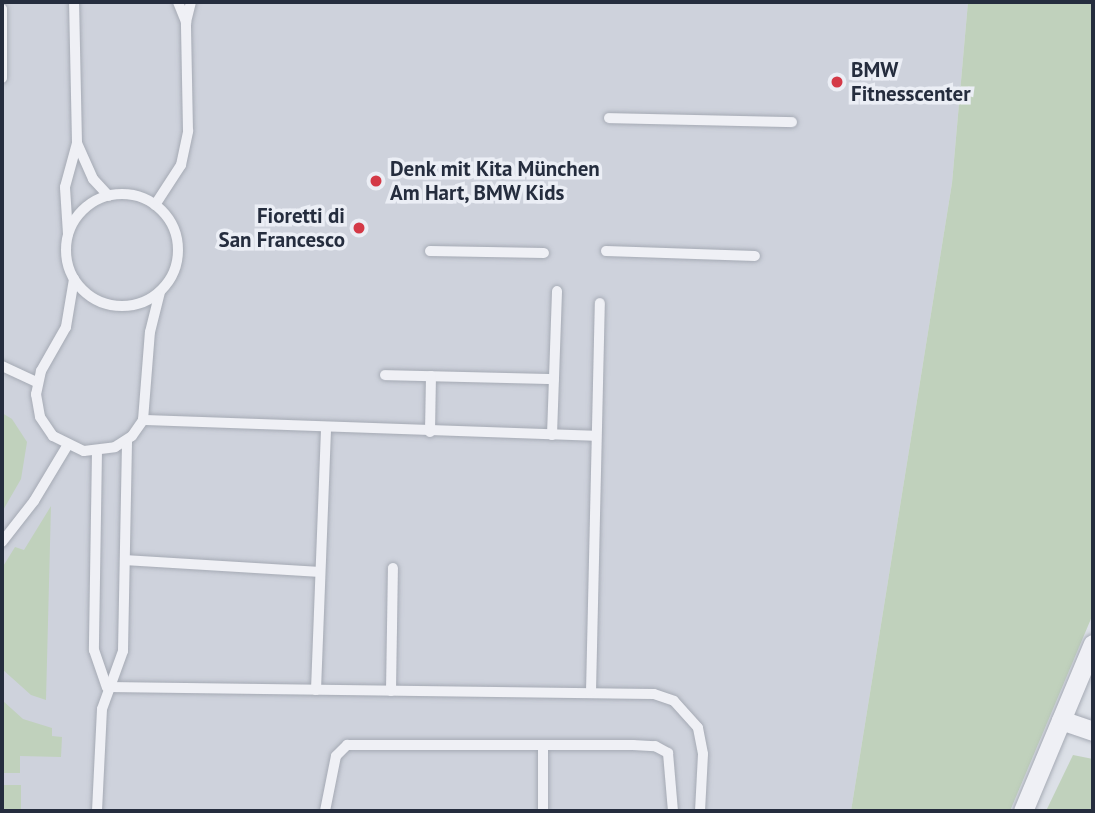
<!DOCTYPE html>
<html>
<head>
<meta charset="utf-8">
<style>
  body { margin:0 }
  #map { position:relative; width:1095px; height:813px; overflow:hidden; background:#dce0e7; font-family:"PT Sans",sans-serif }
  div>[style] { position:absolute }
  .built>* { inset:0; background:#ced2dc }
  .green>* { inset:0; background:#c0d1bc }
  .roads { filter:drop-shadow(0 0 2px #a5aab4) drop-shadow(0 0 2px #a5aab4) }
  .service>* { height:10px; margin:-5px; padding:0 5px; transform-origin:5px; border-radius:5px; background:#eff0f5 }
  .service>.ring { margin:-5px; padding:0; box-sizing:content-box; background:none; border:10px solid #eff0f5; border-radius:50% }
  .minor>* { height:19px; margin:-9.5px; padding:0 9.5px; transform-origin:9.5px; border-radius:9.5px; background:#eff0f5 }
  .dots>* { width:19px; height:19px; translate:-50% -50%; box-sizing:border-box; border:4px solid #ebeef5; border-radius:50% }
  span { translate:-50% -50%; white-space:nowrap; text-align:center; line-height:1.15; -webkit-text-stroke:7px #ebeef5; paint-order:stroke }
  .poi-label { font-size:21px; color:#252d3e; font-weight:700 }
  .left { translate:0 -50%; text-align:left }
  .right { translate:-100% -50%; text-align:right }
  .frame { position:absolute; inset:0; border:4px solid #252d3e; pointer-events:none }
</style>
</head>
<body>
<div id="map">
  <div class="built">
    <div style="clip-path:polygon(2px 2px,968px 2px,952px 183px,851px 811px,2px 811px)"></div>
  </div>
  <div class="green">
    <div style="clip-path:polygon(968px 2px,1093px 2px,1093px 614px,1010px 811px,851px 811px,952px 183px)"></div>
    <div style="clip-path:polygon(2px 413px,12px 419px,27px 442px,21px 479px,2px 512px)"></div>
    <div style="clip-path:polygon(51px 506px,46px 700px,31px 695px,2px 669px,2px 568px,15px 547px,24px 550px)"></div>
    <div style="clip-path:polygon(2px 700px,23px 719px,52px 728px,52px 736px,62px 737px,61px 757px,20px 756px,20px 773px,2px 773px)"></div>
    <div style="clip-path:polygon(1073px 755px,1093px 759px,1093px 811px,1046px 811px)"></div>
    <div style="clip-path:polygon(2px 785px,21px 785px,21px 811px,2px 811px)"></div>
  </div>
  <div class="roads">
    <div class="service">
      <div style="left:178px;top:2px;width:22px;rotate:68deg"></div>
      <div style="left:2px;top:9px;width:69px;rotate:90deg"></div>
      <div style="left:609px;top:118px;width:183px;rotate:1.3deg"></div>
      <div style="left:77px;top:143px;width:39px;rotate:66deg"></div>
      <div style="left:93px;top:179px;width:23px;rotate:47deg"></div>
      <div class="ring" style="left:66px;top:194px;width:102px;height:102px"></div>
      <div style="left:155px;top:205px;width:48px;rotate:-57deg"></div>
      <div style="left:181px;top:165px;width:35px;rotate:-78deg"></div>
      <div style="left:188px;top:131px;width:109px;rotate:-91.1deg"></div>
      <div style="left:186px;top:22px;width:21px;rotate:-76deg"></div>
      <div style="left:68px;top:234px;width:47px;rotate:-93.7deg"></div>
      <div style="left:65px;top:187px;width:46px;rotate:-74.7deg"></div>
      <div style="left:77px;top:143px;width:141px;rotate:-91.2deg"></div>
      <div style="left:430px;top:251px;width:114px;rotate:1deg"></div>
      <div style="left:606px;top:251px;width:149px;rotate:1.9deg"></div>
      <div style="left:74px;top:279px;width:49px;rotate:99.5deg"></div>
      <div style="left:66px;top:327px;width:51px;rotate:119.6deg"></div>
      <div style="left:41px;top:371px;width:24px;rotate:102deg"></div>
      <div style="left:36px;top:394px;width:23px;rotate:80deg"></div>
      <div style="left:40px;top:417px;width:23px;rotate:56deg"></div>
      <div style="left:53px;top:436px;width:34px;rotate:26deg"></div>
      <div style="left:84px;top:451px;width:31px;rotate:-7deg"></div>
      <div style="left:115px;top:447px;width:20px;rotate:-33deg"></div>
      <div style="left:132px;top:436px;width:19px;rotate:-55deg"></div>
      <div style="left:143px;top:420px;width:88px;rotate:-85.5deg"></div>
      <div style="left:150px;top:332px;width:41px;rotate:-76deg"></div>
      <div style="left:2px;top:366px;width:38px;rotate:25deg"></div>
      <div style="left:385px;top:375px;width:169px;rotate:1.4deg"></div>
      <div style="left:143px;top:420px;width:453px;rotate:2deg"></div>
      <div style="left:430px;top:432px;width:56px;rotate:-89deg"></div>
      <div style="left:552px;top:435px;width:144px;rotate:-88deg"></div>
      <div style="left:97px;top:451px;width:199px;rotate:90.9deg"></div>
      <div style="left:94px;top:650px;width:39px;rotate:71deg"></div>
      <div style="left:2px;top:542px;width:52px;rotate:-52deg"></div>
      <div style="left:34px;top:501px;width:64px;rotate:-59deg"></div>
      <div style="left:125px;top:560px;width:195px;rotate:3.5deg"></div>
      <div style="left:107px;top:687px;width:547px;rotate:0.73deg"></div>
      <div style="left:654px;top:694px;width:21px;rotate:19deg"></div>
      <div style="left:674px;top:701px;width:36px;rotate:48deg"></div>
      <div style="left:698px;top:728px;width:26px;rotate:79deg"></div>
      <div style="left:703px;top:754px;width:57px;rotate:93deg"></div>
      <div style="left:316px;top:690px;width:261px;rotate:-87.8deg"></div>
      <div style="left:391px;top:691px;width:123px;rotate:-89.1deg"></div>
      <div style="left:591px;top:692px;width:389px;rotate:-88.7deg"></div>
      <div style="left:543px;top:746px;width:65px;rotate:90deg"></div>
      <div style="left:97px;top:811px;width:102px;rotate:-87.2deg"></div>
      <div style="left:102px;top:709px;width:62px;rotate:-70.1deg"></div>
      <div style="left:123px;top:651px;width:211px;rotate:-88.9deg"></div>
      <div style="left:325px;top:811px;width:56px;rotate:-78.7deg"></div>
      <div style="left:336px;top:756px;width:16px;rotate:-45deg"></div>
      <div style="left:347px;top:745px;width:286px"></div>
      <div style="left:633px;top:745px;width:22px;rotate:3deg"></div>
      <div style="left:655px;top:746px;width:15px;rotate:28deg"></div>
      <div style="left:668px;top:753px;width:58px;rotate:85.1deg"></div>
    </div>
    <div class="minor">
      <div style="left:1061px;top:720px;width:34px;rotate:19deg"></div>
      <div style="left:1023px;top:811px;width:181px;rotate:-67.3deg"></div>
    </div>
  </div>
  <div class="dots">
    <div style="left:837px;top:82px;background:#d43947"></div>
    <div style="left:376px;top:181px;background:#d43947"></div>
    <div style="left:359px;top:228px;background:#d43947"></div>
  </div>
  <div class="poi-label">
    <span class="left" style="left:851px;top:82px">BMW<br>Fitnesscenter</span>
    <span class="left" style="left:390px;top:181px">Denk mit Kita München<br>Am Hart, BMW Kids</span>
    <span class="right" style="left:345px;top:228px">Fioretti di<br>San Francesco</span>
  </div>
  <div class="frame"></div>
</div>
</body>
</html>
